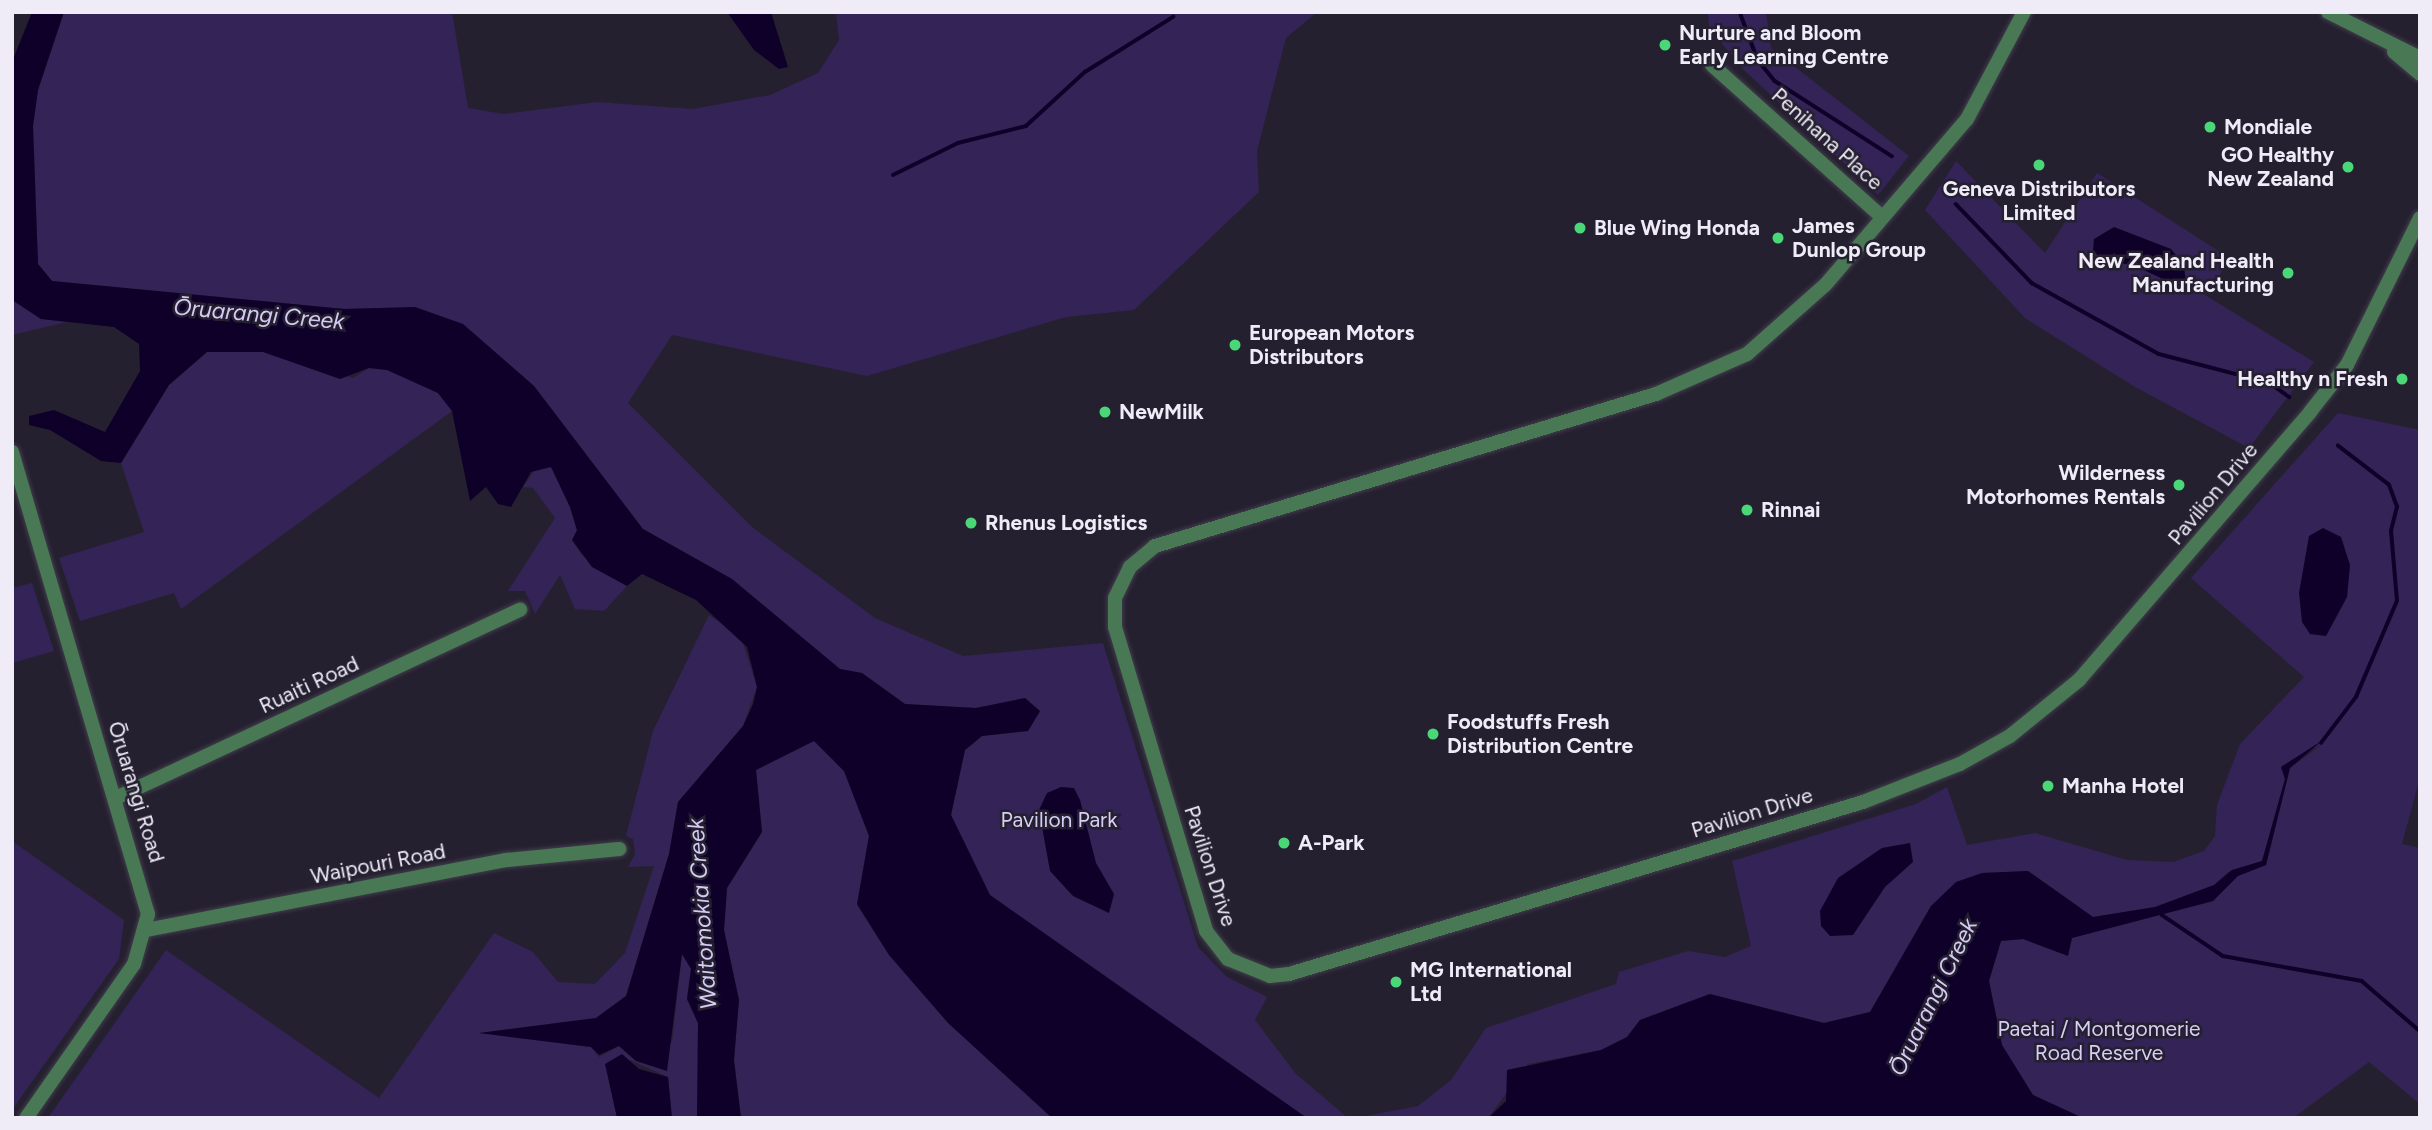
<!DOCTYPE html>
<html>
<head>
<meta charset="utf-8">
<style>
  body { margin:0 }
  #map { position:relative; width:2432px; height:1130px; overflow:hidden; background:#252030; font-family:Figtree,sans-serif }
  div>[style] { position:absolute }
  .green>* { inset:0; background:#342356 }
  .water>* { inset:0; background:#0f002a }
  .stream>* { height:3.5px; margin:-1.75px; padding:0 1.75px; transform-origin:1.75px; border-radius:1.75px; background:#0f002a }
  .roads { filter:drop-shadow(0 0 2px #413d4c) drop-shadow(0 0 2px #413d4c) }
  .minor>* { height:14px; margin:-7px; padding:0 7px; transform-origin:7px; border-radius:7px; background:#497954 }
  .tertiary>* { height:14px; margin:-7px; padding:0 7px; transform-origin:7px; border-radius:7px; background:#497954 }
  .dots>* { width:19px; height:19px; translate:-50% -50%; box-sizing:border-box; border:4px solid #252030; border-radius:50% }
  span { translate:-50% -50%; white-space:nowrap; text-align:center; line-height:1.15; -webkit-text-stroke:5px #252030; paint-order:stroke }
  .poi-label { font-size:21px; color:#efecf7; font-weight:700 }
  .left { translate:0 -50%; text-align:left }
  .right { translate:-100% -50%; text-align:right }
  .street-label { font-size:21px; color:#efecf7 }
  .park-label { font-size:21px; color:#d7cdf6 }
  .water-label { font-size:23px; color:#d4cbf4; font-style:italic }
  .frame { position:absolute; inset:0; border:14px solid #efecf7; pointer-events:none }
</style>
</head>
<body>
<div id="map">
  <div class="green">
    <div style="clip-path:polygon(64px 12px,452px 12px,468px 108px,504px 114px,597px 102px,693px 109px,770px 95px,818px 73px,839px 40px,836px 12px,1317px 12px,1286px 38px,1257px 151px,1259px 192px,1134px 310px,1066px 317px,867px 376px,672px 335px,628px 403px,752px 527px,875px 618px,963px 656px,1103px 643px,1198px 947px,1227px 977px,1267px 997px,1255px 1020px,1296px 1074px,1348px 1118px,1307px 1118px,1274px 1099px,990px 895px,951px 815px,965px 750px,982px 736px,1028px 731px,1040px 712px,1025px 698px,976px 708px,905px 704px,862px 673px,840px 669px,732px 579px,643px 529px,534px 386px,463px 325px,415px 307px,344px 309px,52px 281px,38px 264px,33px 126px,38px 90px)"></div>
    <div style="clip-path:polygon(1708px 12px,1766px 12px,1771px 48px,1909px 156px,1878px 195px,1744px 70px,1709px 28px)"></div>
    <div style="clip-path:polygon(1956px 161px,2045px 253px,2097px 173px,2231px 259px,2205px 295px,2314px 362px,2249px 448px,2135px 387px,2025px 318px,1925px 210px)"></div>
    <div style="clip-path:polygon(12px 298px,41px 319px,67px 322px,12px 335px)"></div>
    <div style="clip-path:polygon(207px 352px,263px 352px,353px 378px,369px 368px,387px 370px,438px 393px,452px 411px,181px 609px,174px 593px,80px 621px,59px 558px,144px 532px,121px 463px,169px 385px)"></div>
    <div style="clip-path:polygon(2338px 413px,2420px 430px,2420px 777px,2402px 844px,2420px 848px,2420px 1104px,2369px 1062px,2293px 1118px,2083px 1118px,2033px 1095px,2002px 1045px,1989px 981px,2001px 941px,2023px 939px,2067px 955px,2072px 938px,2213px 901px,2237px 876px,2266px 865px,2290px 768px,2324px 743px,2281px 767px,2285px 779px,2262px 861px,2228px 872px,2214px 885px,2155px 907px,2093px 917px,2028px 871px,1982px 873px,1931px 906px,1870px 1012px,1824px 1023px,1709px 994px,1640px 1020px,1627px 1037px,1601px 1050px,1528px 1064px,1488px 1118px,1355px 1118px,1418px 1106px,1451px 1080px,1486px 1028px,1616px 984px,1619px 972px,1688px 951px,1725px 957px,1751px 946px,1732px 861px,1916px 804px,1947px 787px,1967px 845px,2035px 833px,2127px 860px,2173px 862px,2204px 851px,2215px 836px,2217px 805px,2240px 744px,2304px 677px,2191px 578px)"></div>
    <div style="clip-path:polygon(551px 467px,570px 507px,577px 531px,572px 540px,581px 554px,627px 586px,604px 611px,575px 609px,560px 575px,535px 614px,525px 591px,508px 591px,555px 518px,533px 488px,523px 487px,536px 468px)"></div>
    <div style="clip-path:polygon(32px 583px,54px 651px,12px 663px,12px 588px)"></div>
    <div style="clip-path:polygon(709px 615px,741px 637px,757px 687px,743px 726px,678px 802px,669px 854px,626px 996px,596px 1018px,482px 1033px,591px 1047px,599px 1057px,619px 1046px,636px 1061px,672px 1042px,682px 954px,691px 969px,687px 999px,698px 1023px,697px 1118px,672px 1118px,668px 1077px,630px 1060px,609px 1070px,617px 1118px,48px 1118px,166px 950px,379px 1098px,494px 933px,533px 952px,558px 982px,595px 984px,625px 953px,654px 866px,628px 867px,635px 854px,633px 839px,626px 836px,653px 731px)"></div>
    <div style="clip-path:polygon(814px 741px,844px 771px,869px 836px,857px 905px,889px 955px,1052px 1118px,741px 1118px,734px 1060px,739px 1000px,724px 930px,727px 888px,762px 832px,756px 770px)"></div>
    <div style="clip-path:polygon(12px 841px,124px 920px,119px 959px,12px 1110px)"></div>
  </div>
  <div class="water">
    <div style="clip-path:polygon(32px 12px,64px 12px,38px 90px,33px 126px,38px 264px,52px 281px,344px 309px,415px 307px,463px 324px,534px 386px,643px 529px,732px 579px,840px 669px,862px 673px,905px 704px,976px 708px,1025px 698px,1040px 711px,1028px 731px,982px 736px,965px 750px,951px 815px,990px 895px,1307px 1118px,1052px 1118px,948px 1023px,889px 955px,857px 904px,869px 836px,844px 771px,814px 741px,756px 770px,762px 832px,727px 888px,724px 930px,739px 1000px,734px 1060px,741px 1118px,697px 1118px,698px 1023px,687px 999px,691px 969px,682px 954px,667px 1071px,636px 1061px,619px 1046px,599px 1055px,591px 1047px,479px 1033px,596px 1018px,626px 996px,669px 854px,678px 802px,743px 726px,753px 704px,757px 687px,747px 647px,696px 600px,642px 574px,627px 586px,592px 567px,572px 540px,577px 530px,570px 507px,551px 467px,531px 472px,511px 507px,498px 504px,486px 487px,470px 501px,452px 411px,438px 393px,387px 370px,369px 368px,340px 379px,263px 352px,207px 352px,169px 385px,121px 463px,101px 461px,50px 430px,29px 425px,29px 416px,54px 410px,105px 432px,140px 371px,139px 344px,114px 327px,41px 319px,12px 300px,12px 62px)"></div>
    <div style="clip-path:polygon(727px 12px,771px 12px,788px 67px,779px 69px,754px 50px)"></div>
    <div style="clip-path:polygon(2114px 227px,2171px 249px,2184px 265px,2186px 284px,2182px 288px,2133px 265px,2103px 261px,2093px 250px,2094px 239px)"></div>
    <div style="clip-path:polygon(2323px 528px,2341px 537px,2350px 565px,2347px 597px,2326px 636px,2310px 634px,2302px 622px,2299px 593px,2309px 536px)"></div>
    <div style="clip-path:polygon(2323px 740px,2290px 768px,2266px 865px,2238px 876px,2213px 901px,2072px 938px,2068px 956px,2023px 939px,2001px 941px,1989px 981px,2002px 1045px,2033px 1095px,2083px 1118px,1488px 1118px,1506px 1101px,1507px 1070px,1601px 1050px,1627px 1037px,1640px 1020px,1710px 994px,1824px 1023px,1870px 1012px,1931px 906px,1956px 882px,1982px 873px,2028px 871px,2093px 917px,2155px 907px,2214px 885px,2232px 870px,2262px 861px,2285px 779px,2281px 767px)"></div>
    <div style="clip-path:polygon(1061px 787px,1074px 788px,1080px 800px,1096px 863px,1114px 894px,1109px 913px,1073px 896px,1050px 871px,1039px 810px,1047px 793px)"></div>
    <div style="clip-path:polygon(1910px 843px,1913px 862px,1885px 887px,1853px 935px,1830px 936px,1821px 926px,1820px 911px,1838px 878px,1882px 848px)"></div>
    <div style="clip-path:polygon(622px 1054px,639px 1069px,668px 1077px,672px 1118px,617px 1118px,605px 1064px)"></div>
  </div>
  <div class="stream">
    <div style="left:1740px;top:12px;width:51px;rotate:69.4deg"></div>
    <div style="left:1758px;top:60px;width:27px;rotate:51deg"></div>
    <div style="left:1775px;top:81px;width:139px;rotate:32.7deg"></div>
    <div style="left:893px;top:175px;width:72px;rotate:-26.2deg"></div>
    <div style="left:958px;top:143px;width:70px;rotate:-14deg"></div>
    <div style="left:1026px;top:126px;width:80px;rotate:-42.5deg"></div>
    <div style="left:1085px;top:72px;width:104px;rotate:-32deg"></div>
    <div style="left:1956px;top:204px;width:110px;rotate:46.1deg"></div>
    <div style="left:2032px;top:283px;width:145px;rotate:29.2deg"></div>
    <div style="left:2159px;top:354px;width:115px;rotate:14.6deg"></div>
    <div style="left:2270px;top:383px;width:24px;rotate:36deg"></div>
    <div style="left:2321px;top:743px;width:58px;rotate:-52.7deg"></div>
    <div style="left:2356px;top:697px;width:104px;rotate:-66.9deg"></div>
    <div style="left:2397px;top:601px;width:70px;rotate:-94.9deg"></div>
    <div style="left:2391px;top:531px;width:25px;rotate:-76deg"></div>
    <div style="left:2397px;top:507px;width:23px;rotate:-110deg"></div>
    <div style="left:2389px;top:485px;width:64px;rotate:-142.6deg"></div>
    <div style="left:2162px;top:915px;width:73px;rotate:33.9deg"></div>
    <div style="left:2223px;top:956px;width:141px;rotate:10.2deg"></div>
    <div style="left:2362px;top:981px;width:77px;rotate:40.8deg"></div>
  </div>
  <div class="roads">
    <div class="minor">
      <div style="left:2024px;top:12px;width:121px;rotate:118deg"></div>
      <div style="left:1967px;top:119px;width:218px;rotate:130.5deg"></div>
      <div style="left:1825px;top:285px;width:104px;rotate:138.5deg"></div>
      <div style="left:1747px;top:354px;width:99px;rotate:156.3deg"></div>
      <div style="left:1656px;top:394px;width:524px;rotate:163.12deg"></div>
      <div style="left:1155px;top:546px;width:33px;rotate:140deg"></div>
      <div style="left:1130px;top:567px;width:34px;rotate:116deg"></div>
      <div style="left:1115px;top:598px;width:29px;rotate:90deg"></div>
      <div style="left:1115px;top:627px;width:317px;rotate:73.3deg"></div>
      <div style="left:1206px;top:931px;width:36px;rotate:52deg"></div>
      <div style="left:1228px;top:959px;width:45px;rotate:22deg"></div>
      <div style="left:1270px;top:976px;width:19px;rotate:-6deg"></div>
      <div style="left:1289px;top:974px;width:599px;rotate:-16.68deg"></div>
      <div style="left:1863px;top:802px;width:104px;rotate:-21.4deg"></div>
      <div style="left:1960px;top:764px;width:57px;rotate:-29.2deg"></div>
      <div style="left:2010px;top:736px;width:89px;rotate:-39.1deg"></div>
      <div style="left:2079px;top:680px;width:354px;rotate:-49.2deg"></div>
      <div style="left:2310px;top:412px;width:60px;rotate:-51.8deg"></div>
      <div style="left:2347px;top:365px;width:164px;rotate:-63.6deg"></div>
      <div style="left:1712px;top:65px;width:228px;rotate:41.8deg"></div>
      <div style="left:116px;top:798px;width:446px;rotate:-25deg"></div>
      <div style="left:146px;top:930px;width:368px;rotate:-11deg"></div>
      <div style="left:507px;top:860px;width:113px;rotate:-5.6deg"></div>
    </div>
    <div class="tertiary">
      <div style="left:2328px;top:12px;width:103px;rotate:26.6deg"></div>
      <div style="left:2394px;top:52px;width:34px;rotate:40deg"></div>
      <div style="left:12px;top:452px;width:482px;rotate:73.6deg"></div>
      <div style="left:148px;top:914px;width:52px;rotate:105.6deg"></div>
      <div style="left:134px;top:964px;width:188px;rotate:125deg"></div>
    </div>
  </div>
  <div class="dots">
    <div style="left:1665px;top:45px;background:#49d778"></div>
    <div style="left:2210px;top:127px;background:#49d778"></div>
    <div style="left:2039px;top:165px;background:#49d778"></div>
    <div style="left:2348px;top:167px;background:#49d778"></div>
    <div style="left:1580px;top:228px;background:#49d778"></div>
    <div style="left:1778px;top:238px;background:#49d778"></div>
    <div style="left:2288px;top:273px;background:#49d778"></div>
    <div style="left:1235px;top:345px;background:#49d778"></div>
    <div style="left:2402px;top:379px;background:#49d778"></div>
    <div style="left:1105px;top:412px;background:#49d778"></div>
    <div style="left:2179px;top:485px;background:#49d778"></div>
    <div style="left:1747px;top:510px;background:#49d778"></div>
    <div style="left:971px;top:523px;background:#49d778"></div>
    <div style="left:1433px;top:734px;background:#49d778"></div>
    <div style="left:2048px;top:786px;background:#49d778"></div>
    <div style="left:1284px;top:843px;background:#49d778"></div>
    <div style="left:1396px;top:982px;background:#49d778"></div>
  </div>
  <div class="poi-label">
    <span class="left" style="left:1679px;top:45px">Nurture and Bloom<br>Early Learning Centre</span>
    <span class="left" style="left:2224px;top:127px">Mondiale</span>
    <span class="right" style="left:2334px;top:167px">GO Healthy<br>New Zealand</span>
    <span style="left:2039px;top:201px">Geneva Distributors<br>Limited</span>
    <span class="left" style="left:1792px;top:238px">James<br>Dunlop Group</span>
    <span class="left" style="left:1594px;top:228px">Blue Wing Honda</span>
    <span class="right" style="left:2274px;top:273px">New Zealand Health<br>Manufacturing</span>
    <span class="left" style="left:1249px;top:345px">European Motors<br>Distributors</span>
    <span class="right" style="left:2388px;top:379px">Healthy n Fresh</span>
    <span class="left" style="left:1119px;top:412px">NewMilk</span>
    <span class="right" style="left:2165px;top:485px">Wilderness<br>Motorhomes Rentals</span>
    <span class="left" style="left:1761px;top:510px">Rinnai</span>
    <span class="left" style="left:985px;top:523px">Rhenus Logistics</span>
    <span class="left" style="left:1447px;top:734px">Foodstuffs Fresh<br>Distribution Centre</span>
    <span class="left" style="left:2062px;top:786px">Manha Hotel</span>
    <span class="left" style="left:1298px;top:843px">A-Park</span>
    <span class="left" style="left:1410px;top:982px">MG International<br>Ltd</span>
  </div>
  <div class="street-label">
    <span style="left:1827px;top:139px;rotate:42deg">Penihana Place</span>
    <span style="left:2213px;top:494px;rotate:-50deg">Pavilion Drive</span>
    <span style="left:309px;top:685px;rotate:-25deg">Ruaiti Road</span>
    <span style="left:136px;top:792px;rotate:73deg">Ōruarangi Road</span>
    <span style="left:1752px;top:813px;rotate:-17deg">Pavilion Drive</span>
    <span style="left:378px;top:864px;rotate:-11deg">Waipouri Road</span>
    <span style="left:1210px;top:866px;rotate:72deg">Pavilion Drive</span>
  </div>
  <div class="park-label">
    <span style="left:1059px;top:820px">Pavilion Park</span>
    <span style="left:2099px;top:1041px">Paetai / Montgomerie<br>Road Reserve</span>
  </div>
  <div class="water-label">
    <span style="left:259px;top:314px;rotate:5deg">Ōruarangi Creek</span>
    <span style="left:702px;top:914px;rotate:-94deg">Waitomokia Creek</span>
    <span style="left:1933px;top:997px;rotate:-64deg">Ōruarangi Creek</span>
  </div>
  <div class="frame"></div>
</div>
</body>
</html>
